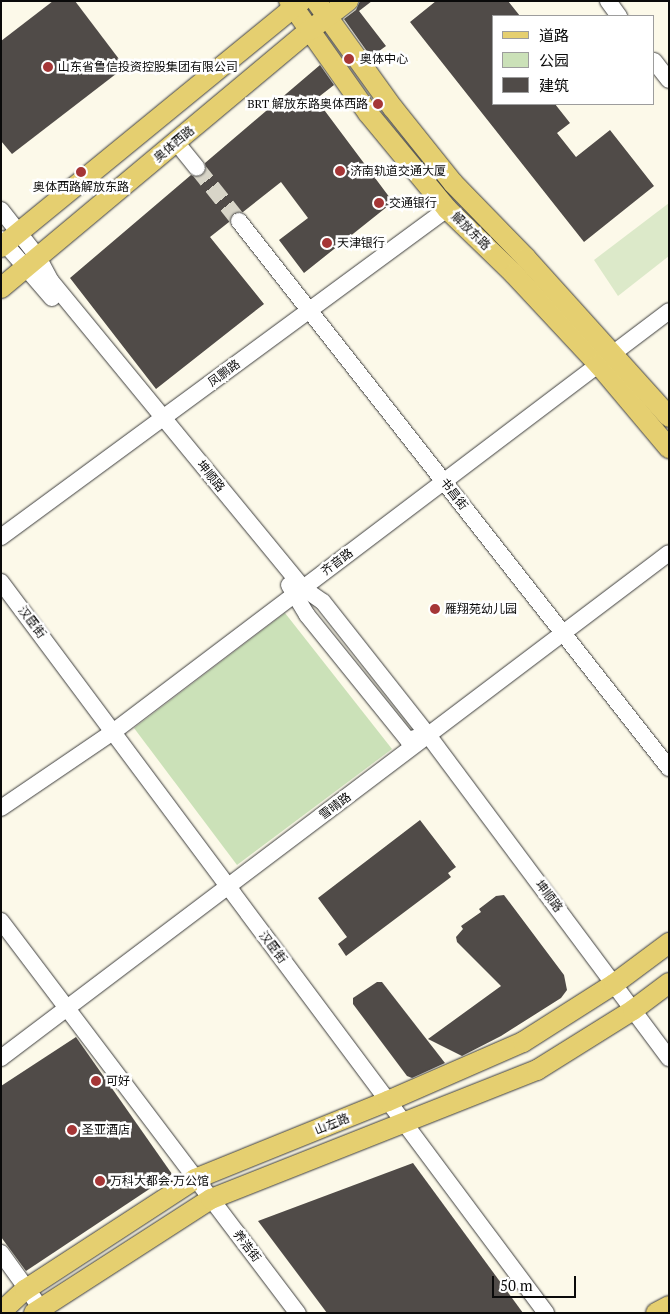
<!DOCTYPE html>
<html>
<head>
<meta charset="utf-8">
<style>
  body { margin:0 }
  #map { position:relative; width:670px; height:1314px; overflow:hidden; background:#fcf9e9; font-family:"PT Serif","Noto Sans SC",serif }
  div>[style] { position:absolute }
  .green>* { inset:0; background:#cbe1b8 }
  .pitch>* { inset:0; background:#dce9c9 }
  .building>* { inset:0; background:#504b48 }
  .minor-tunnel>* { height:16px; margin-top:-8px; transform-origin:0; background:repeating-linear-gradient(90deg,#d8d5c8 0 16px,transparent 0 24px) }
  .roads { filter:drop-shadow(0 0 1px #3d3d3d) drop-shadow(0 0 1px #3d3d3d) }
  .minor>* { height:16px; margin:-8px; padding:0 8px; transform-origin:8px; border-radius:8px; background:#fff }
  .major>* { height:20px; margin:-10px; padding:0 10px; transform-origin:10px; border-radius:10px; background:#e5cf70 }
  .dots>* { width:14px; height:14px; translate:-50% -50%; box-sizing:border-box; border:2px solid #fff; border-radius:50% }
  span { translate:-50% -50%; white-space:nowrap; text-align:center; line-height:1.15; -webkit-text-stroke:5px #fff; paint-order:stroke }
  .poi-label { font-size:12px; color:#0a0a0a }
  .left { translate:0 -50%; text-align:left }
  .right { translate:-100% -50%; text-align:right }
  .street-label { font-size:12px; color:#0a0a0a }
  .frame { position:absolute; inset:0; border:2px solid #0a0a0a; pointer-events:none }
  .legend { position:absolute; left:492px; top:15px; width:162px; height:90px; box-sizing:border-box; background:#fff; border:1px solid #9d9d9d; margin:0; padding:6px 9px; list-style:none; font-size:15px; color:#0a0a0a }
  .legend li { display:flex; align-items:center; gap:10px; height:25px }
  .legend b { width:25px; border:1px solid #9d9d9d }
  .scale { position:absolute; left:492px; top:1276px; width:84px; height:22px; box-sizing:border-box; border:2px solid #0a0a0a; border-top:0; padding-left:6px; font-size:15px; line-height:18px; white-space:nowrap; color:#0a0a0a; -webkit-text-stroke:4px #fff; paint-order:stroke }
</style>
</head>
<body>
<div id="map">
  <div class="green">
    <div style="clip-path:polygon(285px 613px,392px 749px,237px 865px,134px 728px)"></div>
  </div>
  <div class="pitch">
    <div style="clip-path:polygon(669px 203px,669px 256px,618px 296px,594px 260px)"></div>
  </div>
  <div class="building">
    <div style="clip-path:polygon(53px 1px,75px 1px,125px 67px,12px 154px,1px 141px,1px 41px)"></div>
    <div style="clip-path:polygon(360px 1px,372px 1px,359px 11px,386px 46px,371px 57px,344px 19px,356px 10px)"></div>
    <div style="clip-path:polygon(436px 1px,508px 1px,520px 16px,494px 16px,494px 104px,555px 104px,570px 123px,557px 133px,576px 157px,610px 130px,654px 186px,584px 242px,410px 22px)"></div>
    <div style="clip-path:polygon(320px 65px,334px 85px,316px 99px,393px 202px,304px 273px,279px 240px,308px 218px,281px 182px,243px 212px,233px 213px,229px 222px,210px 237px,264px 304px,156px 389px,70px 278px,191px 175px,198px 178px,204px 175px,206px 171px,205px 163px)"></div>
    <div style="clip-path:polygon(420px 820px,456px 867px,448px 873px,451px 877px,346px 956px,338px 944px,347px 937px,318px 898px)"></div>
    <div style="clip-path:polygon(504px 895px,564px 975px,567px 990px,561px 998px,501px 1036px,462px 1056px,428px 1039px,501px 986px,457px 942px,456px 937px,463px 929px,461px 926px,481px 912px,479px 909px,496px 896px)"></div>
    <div style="clip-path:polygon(377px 982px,382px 982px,445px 1063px,412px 1078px,407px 1076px,353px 1004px,353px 998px)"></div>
    <div style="clip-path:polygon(76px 1037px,172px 1174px,26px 1271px,1px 1237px,1px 1086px)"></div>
    <div style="clip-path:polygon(413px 1163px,523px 1313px,327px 1313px,258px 1221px)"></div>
  </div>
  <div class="minor-tunnel">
    <div style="left:197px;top:168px;width:68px;rotate:51.6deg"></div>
  </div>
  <div class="roads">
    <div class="minor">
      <div style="left:608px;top:1px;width:19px;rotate:54deg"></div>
      <div style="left:654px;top:61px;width:24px;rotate:52deg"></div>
      <div style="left:176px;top:142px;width:33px;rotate:51deg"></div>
      <div style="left:1px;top:210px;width:60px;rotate:51.8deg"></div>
      <div style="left:38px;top:257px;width:27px;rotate:62deg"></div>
      <div style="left:51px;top:281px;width:397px;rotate:50.6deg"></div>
      <div style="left:303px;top:588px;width:24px;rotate:35deg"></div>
      <div style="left:323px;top:602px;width:169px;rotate:51.7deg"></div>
      <div style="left:428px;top:735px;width:403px;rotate:53.3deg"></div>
      <div style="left:239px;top:221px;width:696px;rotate:51.83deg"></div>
      <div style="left:1px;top:239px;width:78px;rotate:49.2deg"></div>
      <div style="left:1px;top:537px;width:554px;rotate:-36.33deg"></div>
      <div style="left:1px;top:582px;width:912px;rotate:53.29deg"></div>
      <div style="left:289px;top:585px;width:35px;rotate:59deg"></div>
      <div style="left:307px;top:615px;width:161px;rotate:51.1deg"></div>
      <div style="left:408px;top:740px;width:19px;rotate:-16deg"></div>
      <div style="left:1px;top:808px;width:135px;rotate:-34.2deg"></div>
      <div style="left:113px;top:732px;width:697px;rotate:-37.13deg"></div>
      <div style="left:1px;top:921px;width:492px;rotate:52.9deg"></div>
      <div style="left:1px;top:1058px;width:837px;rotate:-37.09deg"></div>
      <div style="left:1px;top:1253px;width:67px;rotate:54.2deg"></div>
    </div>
    <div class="major">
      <div style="left:289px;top:1px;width:137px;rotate:54.8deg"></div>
      <div style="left:368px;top:113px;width:124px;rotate:50.5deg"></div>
      <div style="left:447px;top:209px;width:93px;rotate:44.1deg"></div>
      <div style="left:514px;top:274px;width:125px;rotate:47deg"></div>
      <div style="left:599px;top:365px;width:109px;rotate:49.9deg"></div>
      <div style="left:316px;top:1px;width:132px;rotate:54.3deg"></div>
      <div style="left:393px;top:108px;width:96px;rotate:51.3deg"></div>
      <div style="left:453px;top:183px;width:105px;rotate:45.8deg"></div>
      <div style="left:526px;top:258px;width:214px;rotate:48deg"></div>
      <div style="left:1px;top:247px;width:389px;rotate:-39.3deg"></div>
      <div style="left:1px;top:288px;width:403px;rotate:-39.9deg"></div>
      <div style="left:310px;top:30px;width:48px;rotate:-37.3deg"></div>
      <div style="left:1px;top:1312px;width:33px;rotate:-43deg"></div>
      <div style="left:25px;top:1290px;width:203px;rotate:-33.1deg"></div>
      <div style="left:195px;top:1179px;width:208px;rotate:-22deg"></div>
      <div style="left:388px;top:1101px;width:147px;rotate:-23.6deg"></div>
      <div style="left:523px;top:1042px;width:108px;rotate:-32.5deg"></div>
      <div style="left:614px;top:984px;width:69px;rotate:-36.7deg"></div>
      <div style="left:34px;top:1313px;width:211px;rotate:-32.8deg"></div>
      <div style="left:211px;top:1199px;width:351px;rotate:-21.6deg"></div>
      <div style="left:537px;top:1070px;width:113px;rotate:-32deg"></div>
      <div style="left:633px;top:1010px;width:45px;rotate:-36.9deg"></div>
      <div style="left:656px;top:1313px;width:15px;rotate:-28deg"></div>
    </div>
  </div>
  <div class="dots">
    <div style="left:349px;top:59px;background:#a53636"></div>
    <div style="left:48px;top:67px;background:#a53636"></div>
    <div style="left:378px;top:104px;background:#a53636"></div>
    <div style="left:340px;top:171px;background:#a53636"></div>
    <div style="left:81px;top:172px;background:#a53636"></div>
    <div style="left:379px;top:203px;background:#a53636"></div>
    <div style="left:327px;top:243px;background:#a53636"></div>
    <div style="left:435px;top:609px;background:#a53636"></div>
    <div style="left:96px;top:1081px;background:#a53636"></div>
    <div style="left:72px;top:1130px;background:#a53636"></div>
    <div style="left:100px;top:1181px;background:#a53636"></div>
  </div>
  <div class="poi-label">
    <span class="left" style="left:360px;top:59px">奥体中心</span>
    <span class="left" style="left:58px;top:67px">山东省鲁信投资控股集团有限公司</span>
    <span class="right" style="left:368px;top:104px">BRT 解放东路奥体西路</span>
    <span class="left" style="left:350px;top:171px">济南轨道交通大厦</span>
    <span style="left:81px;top:187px">奥体西路解放东路</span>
    <span class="left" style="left:389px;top:203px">交通银行</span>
    <span class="left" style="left:337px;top:243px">天津银行</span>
    <span class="left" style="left:445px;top:609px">雁翔苑幼儿园</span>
    <span class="left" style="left:106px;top:1081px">可好</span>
    <span class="left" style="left:82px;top:1130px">圣亚酒店</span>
    <span class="left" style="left:110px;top:1181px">万科大都会·万公馆</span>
  </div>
  <div class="street-label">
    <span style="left:174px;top:144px;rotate:-40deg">奥体西路</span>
    <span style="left:471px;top:231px;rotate:44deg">解放东路</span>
    <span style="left:224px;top:373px;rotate:-36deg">凤鹏路</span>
    <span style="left:211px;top:476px;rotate:51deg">坤顺路</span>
    <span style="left:454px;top:494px;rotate:52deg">书昌街</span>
    <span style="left:337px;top:562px;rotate:-37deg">齐音路</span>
    <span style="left:32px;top:622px;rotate:53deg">汉臣街</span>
    <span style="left:335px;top:806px;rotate:-37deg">雪晴路</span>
    <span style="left:549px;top:896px;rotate:53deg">坤顺路</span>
    <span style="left:273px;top:947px;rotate:53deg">汉臣街</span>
    <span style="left:332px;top:1124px;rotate:-22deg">山左路</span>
    <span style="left:247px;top:1246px;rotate:52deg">养浩街</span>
  </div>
  <div class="frame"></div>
  <ul class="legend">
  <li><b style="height:6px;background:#e5cf70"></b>道路</li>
  <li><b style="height:14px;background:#cbe1b8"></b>公园</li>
  <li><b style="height:14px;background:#504b48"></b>建筑</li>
  </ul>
  <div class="scale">50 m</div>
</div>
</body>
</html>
